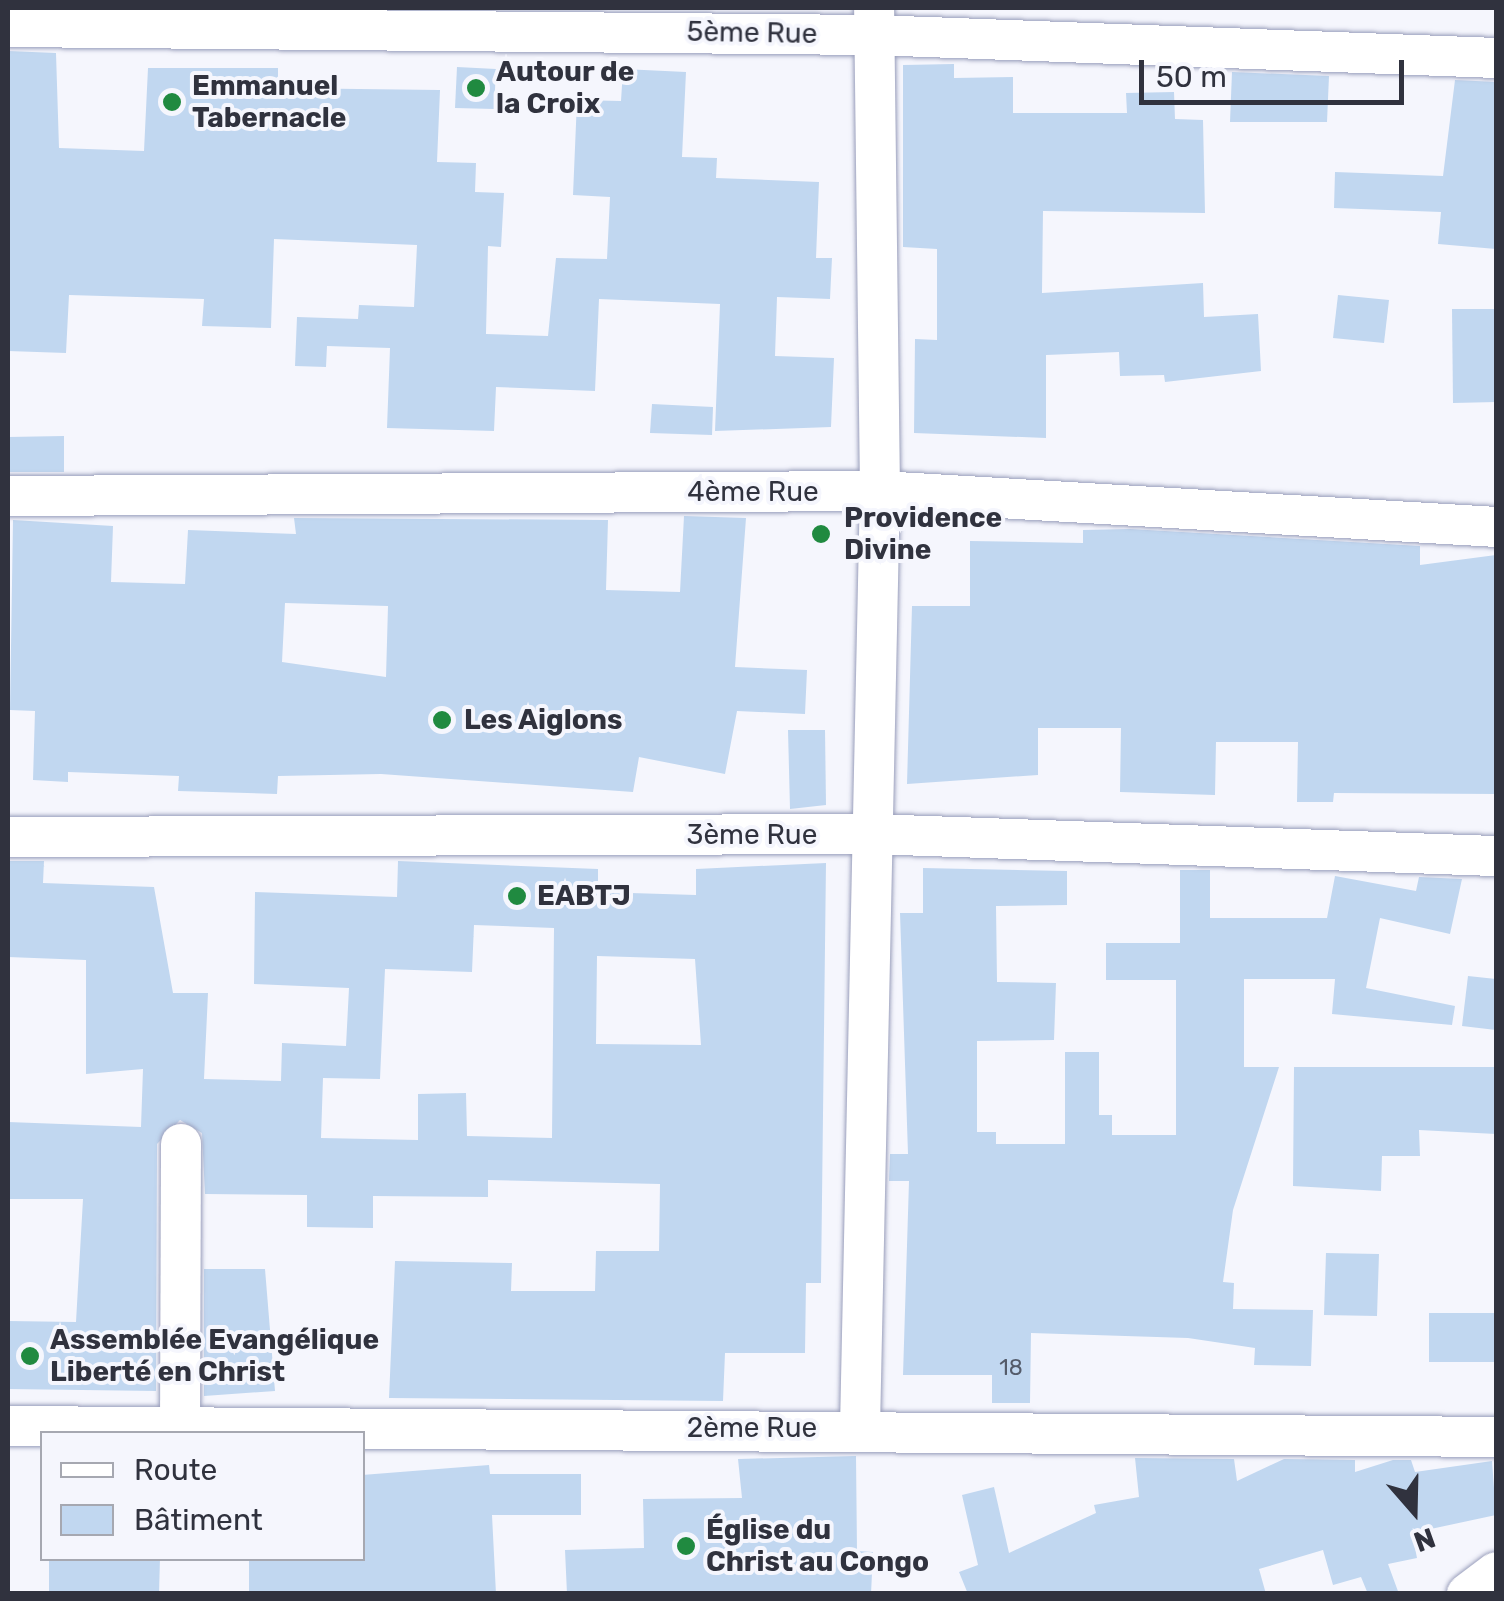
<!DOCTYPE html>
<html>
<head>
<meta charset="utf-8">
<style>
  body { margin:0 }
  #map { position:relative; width:1504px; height:1601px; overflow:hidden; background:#f5f6fd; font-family:Rubik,sans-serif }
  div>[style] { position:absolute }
  .building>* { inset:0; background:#c1d7f0 }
  .roads { filter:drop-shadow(0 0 2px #999ebb) drop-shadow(0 0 2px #999ebb) }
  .street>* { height:40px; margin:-20px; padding:0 20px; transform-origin:20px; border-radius:20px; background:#fff }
  .dots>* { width:28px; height:28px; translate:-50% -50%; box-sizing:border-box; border:5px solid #f5f6fd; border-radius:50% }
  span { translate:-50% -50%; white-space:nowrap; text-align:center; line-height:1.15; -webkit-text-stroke:8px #f5f6fd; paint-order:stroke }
  .number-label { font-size:22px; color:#545b6a }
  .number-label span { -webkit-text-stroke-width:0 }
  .street-label { font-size:28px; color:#30323e }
  .poi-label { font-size:28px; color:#30323e; font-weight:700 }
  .left { translate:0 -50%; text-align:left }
  .frame { position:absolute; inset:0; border:10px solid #30323e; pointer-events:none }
  .legend { position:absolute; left:40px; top:1431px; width:325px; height:130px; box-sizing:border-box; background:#f5f6fd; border:2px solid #a6a8b1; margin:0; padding:12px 18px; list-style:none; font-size:30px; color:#30323e }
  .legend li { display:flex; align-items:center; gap:20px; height:50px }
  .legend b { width:50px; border:2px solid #a6a8b1 }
  .north { position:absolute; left:1364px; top:1461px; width:100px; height:100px; -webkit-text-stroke:8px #f5f6fd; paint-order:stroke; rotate:160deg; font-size:28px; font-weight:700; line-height:40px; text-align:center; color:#30323e }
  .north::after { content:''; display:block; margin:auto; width:35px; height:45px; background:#30323e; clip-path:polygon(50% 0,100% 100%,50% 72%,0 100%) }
  .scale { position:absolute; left:1139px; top:60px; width:265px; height:45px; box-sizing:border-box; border:5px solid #30323e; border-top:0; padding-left:12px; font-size:30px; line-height:35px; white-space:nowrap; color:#30323e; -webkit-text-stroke:8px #f5f6fd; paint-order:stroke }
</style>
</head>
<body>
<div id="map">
  <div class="building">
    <div style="clip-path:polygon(8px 51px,56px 53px,59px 148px,144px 151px,148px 68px,278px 68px,278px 88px,440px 90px,437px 162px,476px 163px,475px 192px,504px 193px,501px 247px,488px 246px,486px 334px,548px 336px,556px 258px,607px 259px,610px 197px,573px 195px,577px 100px,621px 101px,623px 69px,686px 72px,682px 157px,717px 158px,716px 178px,819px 182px,816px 258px,832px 258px,830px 299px,777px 297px,775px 356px,834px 358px,831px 427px,715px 431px,720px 304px,599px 299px,595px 391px,496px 387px,494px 431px,387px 428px,390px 348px,327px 346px,326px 367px,295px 366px,297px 317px,358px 319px,359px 305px,414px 307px,417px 245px,274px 239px,271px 328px,202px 326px,204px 299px,69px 295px,66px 353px,8px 351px)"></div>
    <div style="clip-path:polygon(954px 64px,954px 78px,1013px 77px,1013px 113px,1127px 113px,1126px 93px,1174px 92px,1175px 119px,1203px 120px,1205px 213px,1043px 211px,1042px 293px,1203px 283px,1204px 317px,1258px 314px,1261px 371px,1165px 382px,1164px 375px,1120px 376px,1119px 352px,1046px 355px,1046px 438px,914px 433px,915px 339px,937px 340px,937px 249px,903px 247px,903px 65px)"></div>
    <div style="clip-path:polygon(457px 67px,496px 69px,494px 109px,455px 108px)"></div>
    <div style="clip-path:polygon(1232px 72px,1329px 76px,1327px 122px,1230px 122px)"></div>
    <div style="clip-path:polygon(1455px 80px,1496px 82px,1496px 249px,1438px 244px,1441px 212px,1334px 208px,1335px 172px,1443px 176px)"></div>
    <div style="clip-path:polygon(1338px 295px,1389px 300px,1384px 343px,1333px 338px)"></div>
    <div style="clip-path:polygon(1452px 309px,1496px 309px,1496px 402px,1453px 403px)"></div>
    <div style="clip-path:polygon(652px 404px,713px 407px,712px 435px,650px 433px)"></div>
    <div style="clip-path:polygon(64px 436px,64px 472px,8px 472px,8px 437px)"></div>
    <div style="clip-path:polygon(evenodd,684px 516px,746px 518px,735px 667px,807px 670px,805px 714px,737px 711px,725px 774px,639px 757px,633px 792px,381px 774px,278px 776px,277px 794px,178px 791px,179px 776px,68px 772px,68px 782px,33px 780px,35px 711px,10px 710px,13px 520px,113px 526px,111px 582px,185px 584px,188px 530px,296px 534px,294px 518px,608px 520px,606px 590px,680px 592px,684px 516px,285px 603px,388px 606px,386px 677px,282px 662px,285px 603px)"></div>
    <div style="clip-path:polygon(1130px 529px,1420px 546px,1420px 565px,1496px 555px,1496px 794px,1334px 793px,1333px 802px,1297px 802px,1298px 742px,1216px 742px,1215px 795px,1120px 792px,1121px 728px,1038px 728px,1038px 775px,907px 784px,912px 606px,970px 606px,970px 541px,1083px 543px,1083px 530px)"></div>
    <div style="clip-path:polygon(788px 730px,825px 730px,826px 805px,790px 809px)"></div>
    <div style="clip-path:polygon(evenodd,8px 861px,44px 861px,43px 883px,154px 887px,173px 993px,208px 993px,204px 1079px,281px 1081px,282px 1043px,346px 1046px,349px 988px,254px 984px,255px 892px,397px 897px,398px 861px,598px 869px,598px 892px,696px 895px,696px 869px,826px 863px,821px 1283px,806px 1283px,805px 1353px,725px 1353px,723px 1401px,389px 1398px,395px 1261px,512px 1263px,511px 1291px,595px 1291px,596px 1251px,659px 1251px,660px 1184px,488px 1180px,488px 1197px,373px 1196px,373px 1228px,307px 1227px,307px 1195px,205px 1194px,202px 1133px,180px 1120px,157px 1144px,156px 1391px,8px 1389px,8px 1321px,76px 1322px,83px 1199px,8px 1199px,8px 1122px,141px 1127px,143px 1069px,86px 1074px,86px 960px,8px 957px,8px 861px,474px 925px,554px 928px,552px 1138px,467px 1136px,466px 1093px,418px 1094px,418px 1140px,321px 1138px,323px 1078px,380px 1079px,385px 969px,472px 972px,474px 925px,8px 861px,597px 956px,695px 959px,701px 1045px,596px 1044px,597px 956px)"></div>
    <div style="clip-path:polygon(923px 868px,1067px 871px,1067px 905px,996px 906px,997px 982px,1056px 983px,1054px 1040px,977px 1041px,977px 1132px,996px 1132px,996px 1144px,1065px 1144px,1065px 1052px,1099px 1052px,1099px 1115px,1112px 1115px,1112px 1135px,1176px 1135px,1176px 980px,1106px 980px,1106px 943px,1180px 943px,1180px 870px,1210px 870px,1210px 918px,1327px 918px,1335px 876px,1416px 891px,1419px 877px,1462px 879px,1450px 934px,1380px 918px,1366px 988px,1455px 1006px,1452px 1025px,1332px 1014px,1335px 979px,1244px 979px,1244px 1067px,1279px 1067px,1233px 1210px,1223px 1282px,1234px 1283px,1233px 1309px,1313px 1310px,1311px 1366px,1254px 1365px,1255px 1348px,1188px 1338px,1031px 1333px,1030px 1403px,992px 1403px,992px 1375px,903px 1375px,909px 1181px,889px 1181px,890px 1154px,908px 1154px,900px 913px,923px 913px)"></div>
    <div style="clip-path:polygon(1468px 976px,1496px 979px,1496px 1030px,1462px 1026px)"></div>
    <div style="clip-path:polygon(1294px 1067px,1496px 1067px,1496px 1134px,1419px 1130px,1420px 1156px,1382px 1156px,1381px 1191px,1293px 1186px)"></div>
    <div style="clip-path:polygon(1326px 1253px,1379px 1254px,1377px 1316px,1324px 1315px)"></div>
    <div style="clip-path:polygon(204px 1269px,265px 1269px,275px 1391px,204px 1396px)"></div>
    <div style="clip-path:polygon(1429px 1313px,1496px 1313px,1496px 1362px,1429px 1362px)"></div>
    <div style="clip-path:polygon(856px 1456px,857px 1551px,873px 1552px,871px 1594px,567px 1594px,565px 1550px,644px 1548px,643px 1499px,742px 1498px,738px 1459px)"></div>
    <div style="clip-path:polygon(1135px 1458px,1234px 1459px,1237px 1481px,1284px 1459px,1355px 1460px,1355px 1472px,1393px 1460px,1411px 1460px,1415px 1472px,1492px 1461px,1496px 1515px,1412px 1533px,1417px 1558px,1388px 1564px,1399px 1594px,1368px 1594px,1361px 1577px,1333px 1585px,1323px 1550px,1259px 1569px,1266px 1594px,968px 1594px,959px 1572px,978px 1565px,962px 1495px,994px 1487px,1009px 1553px,1096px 1513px,1094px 1505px,1139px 1497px)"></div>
    <div style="clip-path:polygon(489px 1465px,490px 1474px,581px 1474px,581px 1515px,492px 1515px,496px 1594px,249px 1594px,249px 1559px,362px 1558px,362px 1475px)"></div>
    <div style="clip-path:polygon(49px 1558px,160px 1558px,159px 1594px,49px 1594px)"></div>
  </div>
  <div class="roads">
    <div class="street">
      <div style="left:8px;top:27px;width:865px;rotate:0.53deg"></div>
      <div style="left:873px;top:35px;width:623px;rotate:2.11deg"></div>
      <div style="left:8px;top:496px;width:872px;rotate:-0.33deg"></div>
      <div style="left:880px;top:491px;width:617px;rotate:3.34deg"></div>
      <div style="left:8px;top:837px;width:863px;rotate:-0.2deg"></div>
      <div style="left:871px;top:834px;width:625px;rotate:2.02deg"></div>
      <div style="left:8px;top:1426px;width:1488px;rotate:0.42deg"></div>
      <div style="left:860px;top:1428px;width:937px;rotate:-88.78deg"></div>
      <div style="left:880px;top:491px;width:483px;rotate:-90.7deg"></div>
      <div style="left:180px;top:1429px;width:285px;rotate:-89.8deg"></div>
      <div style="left:1467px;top:1594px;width:36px;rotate:-37deg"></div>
    </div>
  </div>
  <div class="dots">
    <div style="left:476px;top:88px;background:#208a40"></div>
    <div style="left:172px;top:102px;background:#208a40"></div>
    <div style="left:821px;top:534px;background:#208a40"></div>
    <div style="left:442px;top:720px;background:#208a40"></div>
    <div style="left:517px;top:896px;background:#208a40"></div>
    <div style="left:30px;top:1356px;background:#208a40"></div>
    <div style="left:686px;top:1546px;background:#208a40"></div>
  </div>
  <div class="number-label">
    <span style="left:1011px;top:1368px">18</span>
  </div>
  <div class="street-label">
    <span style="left:752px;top:33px;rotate:1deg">5ème Rue</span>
    <span style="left:753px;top:492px">4ème Rue</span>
    <span style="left:752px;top:835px">3ème Rue</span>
    <span style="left:752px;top:1428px">2ème Rue</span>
  </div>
  <div class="poi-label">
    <span class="left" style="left:496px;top:88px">Autour de<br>la Croix</span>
    <span class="left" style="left:192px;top:102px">Emmanuel<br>Tabernacle</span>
    <span class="left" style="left:844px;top:534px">Providence<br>Divine</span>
    <span class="left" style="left:464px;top:720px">Les Aiglons</span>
    <span class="left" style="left:537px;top:896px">EABTJ</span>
    <span class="left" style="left:50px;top:1356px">Assemblée Evangélique<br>Liberté en Christ</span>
    <span class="left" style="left:706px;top:1546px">Église du<br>Christ au Congo</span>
  </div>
  <div class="frame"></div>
  <ul class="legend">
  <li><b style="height:12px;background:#fff"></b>Route</li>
  <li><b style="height:28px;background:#c1d7f0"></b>Bâtiment</li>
  </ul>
  <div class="north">N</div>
  <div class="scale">50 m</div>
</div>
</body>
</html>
